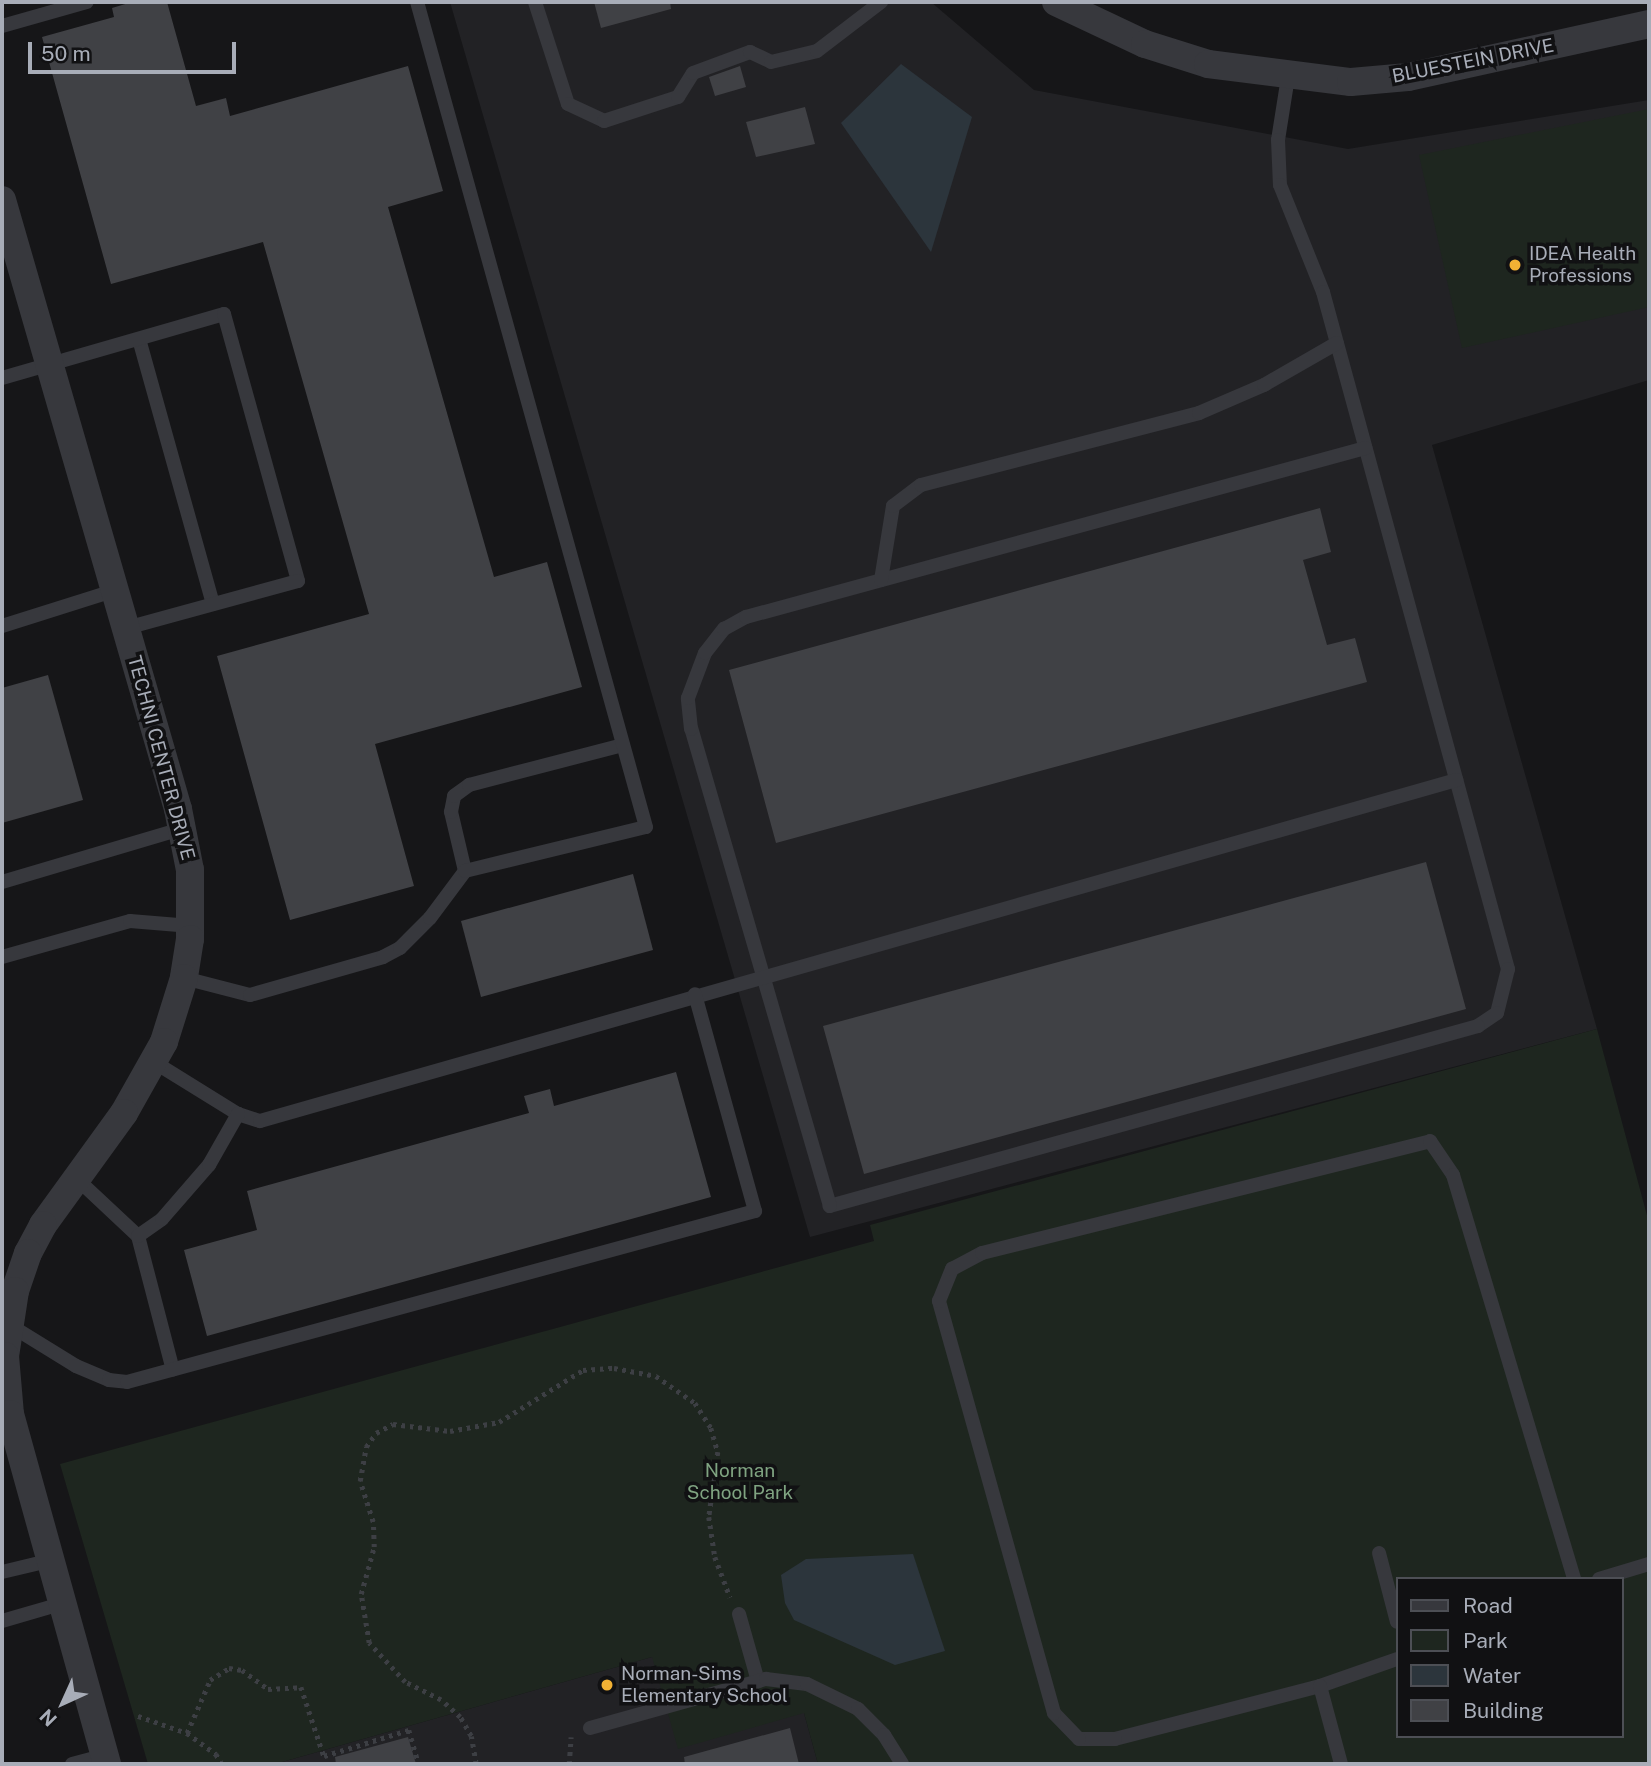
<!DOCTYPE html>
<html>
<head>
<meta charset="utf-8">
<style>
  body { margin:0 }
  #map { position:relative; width:1651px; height:1766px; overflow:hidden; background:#161618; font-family:"Public Sans",sans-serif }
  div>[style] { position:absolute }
  .built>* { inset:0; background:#222225 }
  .green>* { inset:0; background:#1e261f }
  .water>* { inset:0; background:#2c353c }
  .building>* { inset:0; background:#404145 }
  .path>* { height:4.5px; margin-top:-2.25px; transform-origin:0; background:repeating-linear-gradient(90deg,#3d3f44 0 3.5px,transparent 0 8.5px) }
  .lane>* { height:14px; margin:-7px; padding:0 7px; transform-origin:7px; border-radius:7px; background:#37383d }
  .street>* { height:28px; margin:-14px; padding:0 14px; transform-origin:14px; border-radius:14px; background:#37383d }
  .dots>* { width:19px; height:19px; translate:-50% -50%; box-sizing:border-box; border:4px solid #111113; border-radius:50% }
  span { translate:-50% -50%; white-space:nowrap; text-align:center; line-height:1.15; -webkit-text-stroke:7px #111113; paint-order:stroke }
  .street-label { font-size:19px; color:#a8adb8 }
  .poi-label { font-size:19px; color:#a8adb8 }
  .left { translate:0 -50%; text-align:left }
  .park-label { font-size:19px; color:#7fa381 }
  .frame { position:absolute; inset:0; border:4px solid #a8adb8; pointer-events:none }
  .legend { position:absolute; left:1396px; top:1577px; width:228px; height:161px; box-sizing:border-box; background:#111113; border:2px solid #4d4f55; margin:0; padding:9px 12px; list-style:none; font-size:21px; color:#a8adb8 }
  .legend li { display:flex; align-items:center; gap:14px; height:35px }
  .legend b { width:35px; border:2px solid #4d4f55 }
  .north { position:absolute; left:28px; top:1668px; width:70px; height:70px; -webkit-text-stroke:5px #111113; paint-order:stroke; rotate:225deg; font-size:19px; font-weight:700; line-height:28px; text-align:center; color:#a8adb8 }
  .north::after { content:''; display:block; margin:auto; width:24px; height:32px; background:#a8adb8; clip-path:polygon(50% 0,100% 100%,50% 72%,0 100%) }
  .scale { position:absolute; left:28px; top:42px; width:208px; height:32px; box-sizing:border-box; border:4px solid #a8adb8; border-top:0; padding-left:9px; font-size:21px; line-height:24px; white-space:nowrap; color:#a8adb8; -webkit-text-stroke:5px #111113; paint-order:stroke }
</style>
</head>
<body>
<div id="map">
  <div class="built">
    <div style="clip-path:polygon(450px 2px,931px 2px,1034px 90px,1348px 149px,1649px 100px,1649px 380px,1432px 445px,1597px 1029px,810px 1237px)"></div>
    <div style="clip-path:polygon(652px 1657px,804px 1713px,818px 1764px,275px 1764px)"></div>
  </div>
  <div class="green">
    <div style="clip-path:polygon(1649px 109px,1649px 307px,1462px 348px,1419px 155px)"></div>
    <div style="clip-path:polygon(evenodd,1597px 1029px,1649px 1223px,1649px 1764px,818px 1764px,804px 1713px,678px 1749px,652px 1657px,275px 1764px,148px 1764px,60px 1464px,874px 1241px,870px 1225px,1597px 1029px,1397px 1579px,1621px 1579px,1621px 1736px,1397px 1736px,1397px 1579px)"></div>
  </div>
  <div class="water">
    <div style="clip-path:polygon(901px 64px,972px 117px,931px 252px,841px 123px)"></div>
    <div style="clip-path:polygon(913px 1554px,945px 1651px,895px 1665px,794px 1620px,785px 1603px,781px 1575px,806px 1559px)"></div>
  </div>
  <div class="building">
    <div style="clip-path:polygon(132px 2px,167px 2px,196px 106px,226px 98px,230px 116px,408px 66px,443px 191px,388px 207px,494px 577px,547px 562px,582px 687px,375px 744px,414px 886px,290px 920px,217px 656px,369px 614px,263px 242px,111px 284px,42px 37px,114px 17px,112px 8px)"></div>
    <div style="clip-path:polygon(594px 2px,670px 2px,671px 9px,601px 28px)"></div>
    <div style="clip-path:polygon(740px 66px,746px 87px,715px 96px,709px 77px)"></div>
    <div style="clip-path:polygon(805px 107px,815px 144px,756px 157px,746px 122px)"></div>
    <div style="clip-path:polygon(1320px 508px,1331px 552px,1303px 560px,1327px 645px,1355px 638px,1367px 682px,776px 843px,729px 670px)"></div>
    <div style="clip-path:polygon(48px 675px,83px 800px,2px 823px,2px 688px)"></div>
    <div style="clip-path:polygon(1426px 862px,1466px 1009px,864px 1174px,823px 1026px)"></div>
    <div style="clip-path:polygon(633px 874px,653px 950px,481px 997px,461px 921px)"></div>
    <div style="clip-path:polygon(676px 1072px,711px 1197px,207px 1336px,184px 1250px,257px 1230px,247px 1191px,529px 1113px,524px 1096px,550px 1089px,554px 1106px)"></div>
    <div style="clip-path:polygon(790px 1728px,799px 1764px,685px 1764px,684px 1757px)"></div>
    <div style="clip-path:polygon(408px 1737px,416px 1764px,336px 1764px,335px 1757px)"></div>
  </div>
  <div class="path">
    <div style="left:138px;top:1716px;width:52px;rotate:19.1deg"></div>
    <div style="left:187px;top:1733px;width:36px;rotate:36deg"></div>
    <div style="left:216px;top:1754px;width:12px;rotate:59deg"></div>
    <div style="left:187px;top:1733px;width:58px;rotate:-66.5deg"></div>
    <div style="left:210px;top:1680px;width:22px;rotate:-32deg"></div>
    <div style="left:229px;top:1668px;width:13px;rotate:9deg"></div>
    <div style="left:242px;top:1670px;width:32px;rotate:36deg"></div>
    <div style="left:268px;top:1689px;width:33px;rotate:-3deg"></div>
    <div style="left:301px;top:1687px;width:73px;rotate:71.6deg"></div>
    <div style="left:324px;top:1756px;width:89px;rotate:-17deg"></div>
    <div style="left:409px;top:1730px;width:35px;rotate:74deg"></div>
    <div style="left:476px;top:1764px;width:28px;rotate:-100deg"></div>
    <div style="left:471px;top:1736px;width:22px;rotate:-120deg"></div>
    <div style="left:460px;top:1717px;width:25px;rotate:-138deg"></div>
    <div style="left:441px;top:1700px;width:40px;rotate:-153.4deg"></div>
    <div style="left:405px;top:1682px;width:53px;rotate:-132.7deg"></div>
    <div style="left:369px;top:1643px;width:50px;rotate:-99.3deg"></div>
    <div style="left:361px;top:1594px;width:49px;rotate:-74.5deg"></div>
    <div style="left:374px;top:1547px;width:25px;rotate:-92deg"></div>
    <div style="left:373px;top:1522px;width:43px;rotate:-107.6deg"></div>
    <div style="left:360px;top:1481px;width:35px;rotate:-80deg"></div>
    <div style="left:366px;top:1447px;width:17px;rotate:-54deg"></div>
    <div style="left:376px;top:1433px;width:19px;rotate:-28deg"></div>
    <div style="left:393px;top:1424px;width:57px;rotate:7deg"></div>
    <div style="left:450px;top:1431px;width:50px;rotate:-10.4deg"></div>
    <div style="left:499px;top:1422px;width:99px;rotate:-31.8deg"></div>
    <div style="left:583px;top:1370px;width:31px;rotate:-4deg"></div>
    <div style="left:614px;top:1368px;width:43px;rotate:10.8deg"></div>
    <div style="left:656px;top:1376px;width:47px;rotate:34.7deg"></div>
    <div style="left:695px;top:1403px;width:30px;rotate:57deg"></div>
    <div style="left:711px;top:1428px;width:25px;rotate:74deg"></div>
    <div style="left:718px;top:1452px;width:66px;rotate:97.9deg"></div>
    <div style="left:709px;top:1517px;width:40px;rotate:81.5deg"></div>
    <div style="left:715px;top:1557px;width:43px;rotate:69.4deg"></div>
    <div style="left:569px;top:1764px;width:27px;rotate:-86deg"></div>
  </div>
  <div class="lane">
    <div style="left:535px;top:2px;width:107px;rotate:72.1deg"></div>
    <div style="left:568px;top:104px;width:40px;rotate:25deg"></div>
    <div style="left:604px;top:121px;width:78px;rotate:-18deg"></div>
    <div style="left:678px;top:97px;width:28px;rotate:-58deg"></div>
    <div style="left:693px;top:73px;width:61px;rotate:-20.2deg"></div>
    <div style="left:750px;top:52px;width:23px;rotate:25deg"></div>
    <div style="left:771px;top:62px;width:47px;rotate:-13.4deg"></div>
    <div style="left:817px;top:51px;width:81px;rotate:-37.4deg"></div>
    <div style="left:2px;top:26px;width:88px;rotate:-15.8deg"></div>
    <div style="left:1288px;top:77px;width:64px;rotate:99deg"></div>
    <div style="left:1278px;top:140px;width:45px;rotate:87.5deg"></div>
    <div style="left:1280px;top:185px;width:115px;rotate:68.1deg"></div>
    <div style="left:1323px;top:292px;width:702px;rotate:74.72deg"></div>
    <div style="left:1508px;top:969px;width:45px;rotate:104deg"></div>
    <div style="left:1497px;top:1013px;width:23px;rotate:146deg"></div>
    <div style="left:1478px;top:1026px;width:673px;rotate:164.48deg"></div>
    <div style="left:830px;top:1206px;width:497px;rotate:-106.2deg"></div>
    <div style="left:691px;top:729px;width:31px;rotate:-96deg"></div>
    <div style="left:688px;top:698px;width:48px;rotate:-69.3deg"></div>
    <div style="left:705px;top:653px;width:31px;rotate:-52deg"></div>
    <div style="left:724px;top:629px;width:25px;rotate:-29deg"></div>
    <div style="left:746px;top:617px;width:642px;rotate:-15.27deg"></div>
    <div style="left:139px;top:339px;width:275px;rotate:74.4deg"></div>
    <div style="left:2px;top:378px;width:231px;rotate:-16.1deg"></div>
    <div style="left:224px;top:314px;width:277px;rotate:74.5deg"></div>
    <div style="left:298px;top:581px;width:178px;rotate:164.7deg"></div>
    <div style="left:881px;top:580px;width:75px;rotate:-80.8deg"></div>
    <div style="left:893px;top:506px;width:35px;rotate:-37deg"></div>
    <div style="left:921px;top:485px;width:287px;rotate:-14.5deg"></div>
    <div style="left:1199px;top:413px;width:71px;rotate:-23.3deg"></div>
    <div style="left:1264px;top:385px;width:84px;rotate:-29.9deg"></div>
    <div style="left:2px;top:626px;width:120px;rotate:-17.5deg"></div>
    <div style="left:465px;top:871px;width:61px;rotate:-103.3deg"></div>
    <div style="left:451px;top:812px;width:16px;rotate:-79deg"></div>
    <div style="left:454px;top:796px;width:19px;rotate:-36deg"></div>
    <div style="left:469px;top:785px;width:159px;rotate:-14.6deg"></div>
    <div style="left:2px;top:882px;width:187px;rotate:-16.5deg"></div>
    <div style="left:2px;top:957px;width:133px;rotate:-15.7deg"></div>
    <div style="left:130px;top:921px;width:61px;rotate:4.7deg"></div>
    <div style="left:184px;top:978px;width:68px;rotate:14.4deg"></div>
    <div style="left:250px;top:995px;width:138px;rotate:-15.9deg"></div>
    <div style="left:383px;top:957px;width:19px;rotate:-28deg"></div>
    <div style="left:400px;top:948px;width:42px;rotate:-45deg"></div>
    <div style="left:430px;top:918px;width:59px;rotate:-53.3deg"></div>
    <div style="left:465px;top:871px;width:186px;rotate:-13.7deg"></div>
    <div style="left:646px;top:827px;width:856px;rotate:-105.51deg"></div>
    <div style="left:154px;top:1062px;width:99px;rotate:31.8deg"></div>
    <div style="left:238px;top:1114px;width:23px;rotate:18deg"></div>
    <div style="left:260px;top:1121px;width:1244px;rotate:-15.91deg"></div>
    <div style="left:76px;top:1178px;width:85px;rotate:43.1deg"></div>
    <div style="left:138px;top:1236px;width:138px;rotate:75.4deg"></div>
    <div style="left:138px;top:1236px;width:29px;rotate:-35deg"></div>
    <div style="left:162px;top:1219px;width:72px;rotate:-49deg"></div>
    <div style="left:209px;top:1165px;width:59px;rotate:-60.4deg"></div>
    <div style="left:8px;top:1324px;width:80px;rotate:31.7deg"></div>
    <div style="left:76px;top:1366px;width:36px;rotate:23deg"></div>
    <div style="left:109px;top:1380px;width:18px;rotate:6deg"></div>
    <div style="left:127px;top:1382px;width:651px;rotate:-15.23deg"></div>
    <div style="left:755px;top:1211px;width:225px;rotate:-105.5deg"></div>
    <div style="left:1379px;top:1553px;width:71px;rotate:75.4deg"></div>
    <div style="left:2px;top:1572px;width:51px;rotate:-13.5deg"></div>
    <div style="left:1599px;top:1579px;width:52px;rotate:-16.7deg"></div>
    <div style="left:739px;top:1614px;width:70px;rotate:74.2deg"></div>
    <div style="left:2px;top:1621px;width:65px;rotate:-16.2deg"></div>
    <div style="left:1397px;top:1659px;width:82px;rotate:160.7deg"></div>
    <div style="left:1320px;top:1686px;width:212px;rotate:165.5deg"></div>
    <div style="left:1115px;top:1739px;width:36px;rotate:180deg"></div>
    <div style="left:1079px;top:1739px;width:36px;rotate:-134deg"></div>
    <div style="left:1054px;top:1713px;width:428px;rotate:-105.6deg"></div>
    <div style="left:939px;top:1301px;width:35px;rotate:-68deg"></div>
    <div style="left:952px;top:1269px;width:34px;rotate:-28deg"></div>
    <div style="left:982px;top:1253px;width:462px;rotate:-14deg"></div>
    <div style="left:1430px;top:1141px;width:41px;rotate:55.9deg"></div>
    <div style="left:1453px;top:1175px;width:422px;rotate:73.3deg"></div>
    <div style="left:1320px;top:1686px;width:81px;rotate:74.9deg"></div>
    <div style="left:590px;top:1728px;width:183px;rotate:-15.6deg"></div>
    <div style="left:766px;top:1679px;width:41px;rotate:7deg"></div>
    <div style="left:807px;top:1684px;width:57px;rotate:26.1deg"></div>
    <div style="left:858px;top:1709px;width:37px;rotate:45deg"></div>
    <div style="left:884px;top:1735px;width:34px;rotate:58deg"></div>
    <div style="left:72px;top:1764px;width:34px;rotate:-15deg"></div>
  </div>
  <div class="street">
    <div style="left:1056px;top:2px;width:98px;rotate:25.3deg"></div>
    <div style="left:1145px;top:44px;width:66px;rotate:17.6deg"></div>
    <div style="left:1208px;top:64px;width:144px;rotate:7.2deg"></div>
    <div style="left:1351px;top:82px;width:57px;rotate:-5deg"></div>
    <div style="left:1408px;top:77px;width:247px;rotate:-12.4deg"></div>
    <div style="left:2px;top:200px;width:634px;rotate:73.88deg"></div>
    <div style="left:178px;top:809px;width:62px;rotate:78.9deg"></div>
    <div style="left:190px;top:870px;width:69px;rotate:90deg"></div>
    <div style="left:190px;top:939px;width:39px;rotate:99deg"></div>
    <div style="left:184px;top:978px;width:67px;rotate:107.4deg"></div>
    <div style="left:164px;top:1042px;width:81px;rotate:119.4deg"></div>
    <div style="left:124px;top:1113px;width:138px;rotate:125.9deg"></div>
    <div style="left:43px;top:1225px;width:32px;rotate:118deg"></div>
    <div style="left:28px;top:1253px;width:40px;rotate:108.9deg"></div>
    <div style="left:15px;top:1291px;width:66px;rotate:98.7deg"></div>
    <div style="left:5px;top:1356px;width:58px;rotate:85.1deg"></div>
    <div style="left:10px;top:1414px;width:363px;rotate:74.5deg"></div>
  </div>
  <div class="dots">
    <div style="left:1515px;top:265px;background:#f2b134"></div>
    <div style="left:607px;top:1685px;background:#f2b134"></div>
  </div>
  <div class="street-label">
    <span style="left:1473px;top:61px;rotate:-11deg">BLUESTEIN DRIVE</span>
    <span style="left:161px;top:758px;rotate:75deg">TECHNI CENTER DRIVE</span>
  </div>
  <div class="poi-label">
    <span class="left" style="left:1529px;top:265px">IDEA Health<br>Professions</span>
    <span class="left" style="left:621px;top:1685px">Norman-Sims<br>Elementary School</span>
  </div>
  <div class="park-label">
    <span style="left:740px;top:1482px">Norman<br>School Park</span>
  </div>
  <div class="frame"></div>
  <ul class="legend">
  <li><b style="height:9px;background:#37383d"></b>Road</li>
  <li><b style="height:19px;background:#1e261f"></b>Park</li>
  <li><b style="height:19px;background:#2c353c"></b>Water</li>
  <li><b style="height:19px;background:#404145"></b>Building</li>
  </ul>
  <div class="north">N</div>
  <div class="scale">50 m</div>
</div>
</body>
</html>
